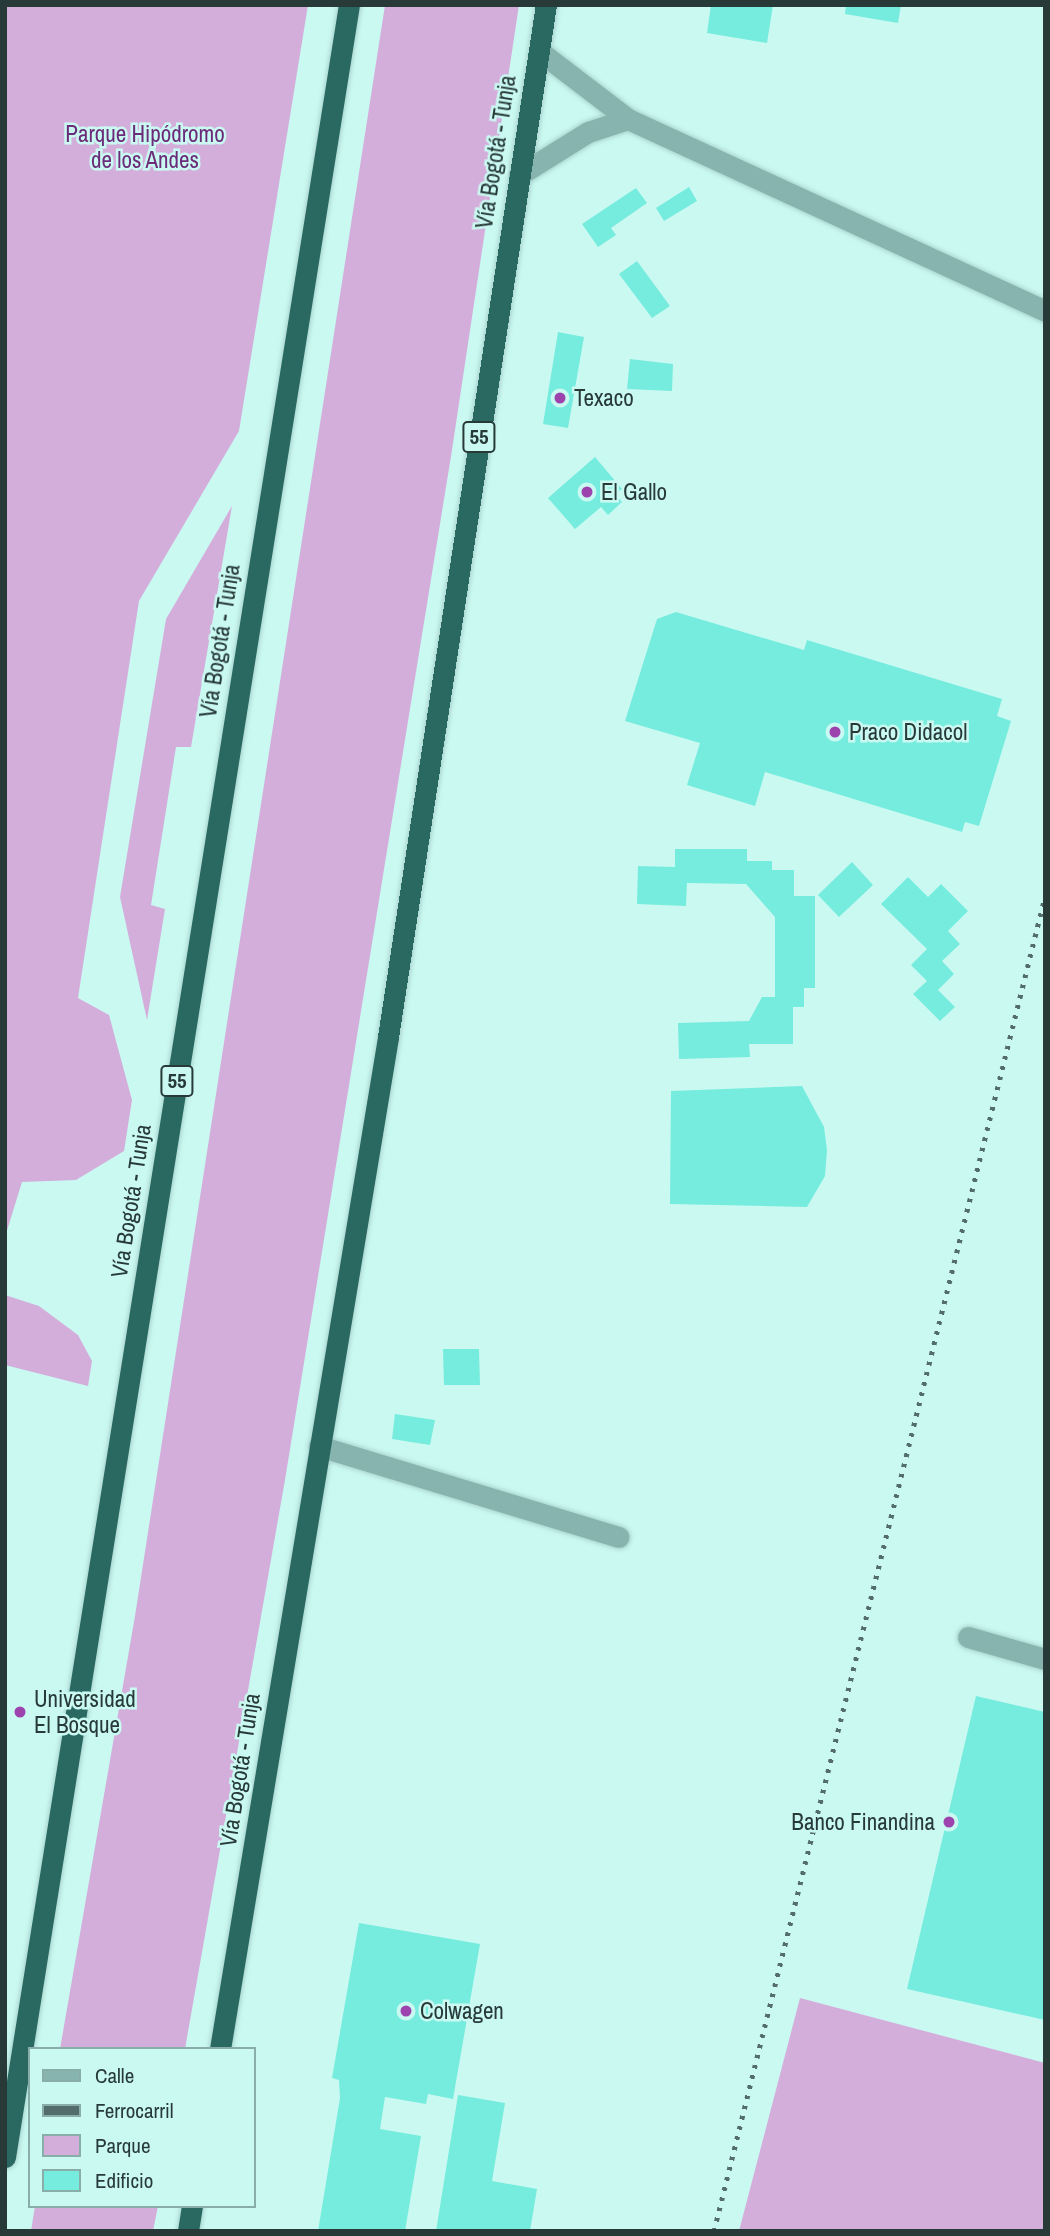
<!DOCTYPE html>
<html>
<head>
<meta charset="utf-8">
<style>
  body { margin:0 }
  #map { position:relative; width:1050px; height:2236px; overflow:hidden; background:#caf9f2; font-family:"Archivo Narrow",sans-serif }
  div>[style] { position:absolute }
  .green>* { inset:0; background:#d4aedb }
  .building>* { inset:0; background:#76ecde }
  .roads { filter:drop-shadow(0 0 2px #a9d3cd) drop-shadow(0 0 2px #a9d3cd) }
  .minor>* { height:21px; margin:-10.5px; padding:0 10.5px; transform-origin:10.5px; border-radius:10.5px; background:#87b4ae }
  .highway>* { height:21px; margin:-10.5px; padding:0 10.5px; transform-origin:10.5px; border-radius:10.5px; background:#296962 }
  .rail>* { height:5px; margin-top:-2.5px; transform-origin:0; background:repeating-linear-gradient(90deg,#536d6a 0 3.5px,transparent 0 10.5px) }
  .dots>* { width:19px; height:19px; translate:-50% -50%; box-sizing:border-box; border:4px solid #caf9f2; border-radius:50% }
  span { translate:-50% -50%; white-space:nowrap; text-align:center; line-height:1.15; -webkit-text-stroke:5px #caf9f2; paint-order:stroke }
  .shield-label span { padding:2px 5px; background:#caf9f2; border:2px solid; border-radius:5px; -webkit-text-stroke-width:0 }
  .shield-label { font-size:21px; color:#273a38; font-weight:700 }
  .park-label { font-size:23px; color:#6c2b78 }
  .street-label { font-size:23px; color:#273a38 }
  .poi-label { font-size:23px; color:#273a38 }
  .left { translate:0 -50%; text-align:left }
  .right { translate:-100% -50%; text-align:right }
  .frame { position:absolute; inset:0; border:7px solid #273a38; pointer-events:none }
  .legend { position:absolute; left:28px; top:2047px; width:228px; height:161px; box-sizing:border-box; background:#caf9f2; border:2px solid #89ada8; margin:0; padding:9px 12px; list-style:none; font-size:21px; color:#273a38 }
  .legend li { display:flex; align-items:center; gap:14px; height:35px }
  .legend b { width:35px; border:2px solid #89ada8 }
</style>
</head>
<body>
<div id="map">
  <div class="green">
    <div style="clip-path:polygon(5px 5px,308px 5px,239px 431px,139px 601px,78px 998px,109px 1015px,132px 1100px,124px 1151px,76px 1180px,22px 1182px,5px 1237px)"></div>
    <div style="clip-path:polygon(385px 5px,519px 5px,452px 450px,285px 1480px,185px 2049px,60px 2049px,135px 1616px)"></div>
    <div style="clip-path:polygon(232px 506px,191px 747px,176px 747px,151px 905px,165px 909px,147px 1020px,120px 897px,166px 619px)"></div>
    <div style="clip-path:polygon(5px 1295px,39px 1306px,78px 1335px,92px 1361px,88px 1386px,5px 1365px)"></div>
    <div style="clip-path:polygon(800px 1998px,1045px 2063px,1045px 2231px,739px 2231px)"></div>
    <div style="clip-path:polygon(35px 2206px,158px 2206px,153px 2231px,31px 2231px)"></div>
  </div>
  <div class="building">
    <div style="clip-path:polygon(711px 5px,773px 5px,767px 43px,707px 33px)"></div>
    <div style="clip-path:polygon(846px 5px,901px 5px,898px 23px,845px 14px)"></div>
    <div style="clip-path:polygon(689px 187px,697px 201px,664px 221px,656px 208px)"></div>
    <div style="clip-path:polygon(636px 188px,647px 203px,611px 228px,616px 235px,598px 247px,582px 224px)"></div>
    <div style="clip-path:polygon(637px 261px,670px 306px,652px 318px,619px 274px)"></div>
    <div style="clip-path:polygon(558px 332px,584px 337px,568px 428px,543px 424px)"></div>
    <div style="clip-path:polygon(630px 359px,673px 364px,672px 391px,627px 389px)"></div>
    <div style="clip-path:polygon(595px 457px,622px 489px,615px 494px,622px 502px,608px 515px,601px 507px,575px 529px,548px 498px)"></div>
    <div style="clip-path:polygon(676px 612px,804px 650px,807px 640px,1002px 699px,997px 716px,1011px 721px,979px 826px,965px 822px,962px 832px,765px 772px,755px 806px,687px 785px,700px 743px,625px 721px,657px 619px)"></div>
    <div style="clip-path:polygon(675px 849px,747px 849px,747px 861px,772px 861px,772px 870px,794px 870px,794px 896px,815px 896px,815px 988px,804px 988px,804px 1007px,793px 1007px,793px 1044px,749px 1044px,750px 1057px,679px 1059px,678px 1023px,749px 1021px,762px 997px,775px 997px,775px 917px,746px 884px,687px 883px,686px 906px,637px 904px,638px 866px,675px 867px)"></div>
    <div style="clip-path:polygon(852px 862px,873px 885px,839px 917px,818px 895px)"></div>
    <div style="clip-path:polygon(908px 877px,928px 897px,941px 884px,968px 911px,948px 931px,960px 944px,942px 961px,954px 974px,938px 990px,955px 1007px,940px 1021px,913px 994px,927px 981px,911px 965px,927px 949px,881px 904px)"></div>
    <div style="clip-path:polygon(802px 1086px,824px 1127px,827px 1150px,825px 1176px,807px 1207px,670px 1204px,671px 1091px)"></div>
    <div style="clip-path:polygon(443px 1349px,479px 1349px,480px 1385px,444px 1385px)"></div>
    <div style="clip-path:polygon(395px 1414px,435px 1420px,430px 1445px,392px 1439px)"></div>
    <div style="clip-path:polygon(976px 1696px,1045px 1712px,1045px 2020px,907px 1989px)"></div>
    <div style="clip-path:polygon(359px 1923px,480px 1944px,453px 2099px,428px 2094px,426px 2104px,385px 2097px,380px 2129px,421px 2136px,405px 2231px,318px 2231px,340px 2098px,339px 2080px,332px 2078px)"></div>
    <div style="clip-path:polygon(458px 2095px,505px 2103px,492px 2181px,537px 2189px,530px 2231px,436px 2231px)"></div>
  </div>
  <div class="roads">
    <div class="minor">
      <div style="left:539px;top:51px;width:112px;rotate:37.4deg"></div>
      <div style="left:628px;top:119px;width:459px;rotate:24.7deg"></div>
      <div style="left:519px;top:175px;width:81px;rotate:-31.9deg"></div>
      <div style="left:588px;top:132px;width:42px;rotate:-18deg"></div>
      <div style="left:319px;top:1446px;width:313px;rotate:16.9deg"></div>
      <div style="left:968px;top:1637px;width:80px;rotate:15.9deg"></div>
    </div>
    <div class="highway">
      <div style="left:220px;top:2049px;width:1026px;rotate:-80.57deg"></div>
      <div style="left:388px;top:1037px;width:1044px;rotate:-81.3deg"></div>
      <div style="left:5px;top:2157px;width:2179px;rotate:-80.92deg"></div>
      <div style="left:188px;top:2231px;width:25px;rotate:-81deg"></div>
    </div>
  </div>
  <div class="rail">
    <div style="left:714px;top:2231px;width:1375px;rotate:-76.07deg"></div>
  </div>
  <div class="dots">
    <div style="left:560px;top:398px;background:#9d43ae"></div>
    <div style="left:587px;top:492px;background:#9d43ae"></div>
    <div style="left:835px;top:732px;background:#9d43ae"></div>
    <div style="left:20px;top:1712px;background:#9d43ae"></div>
    <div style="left:949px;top:1822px;background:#9d43ae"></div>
    <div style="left:406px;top:2011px;background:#9d43ae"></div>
  </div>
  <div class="shield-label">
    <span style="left:479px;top:437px">55</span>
    <span style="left:177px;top:1081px">55</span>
  </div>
  <div class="park-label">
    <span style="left:145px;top:147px">Parque Hipódromo<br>de los Andes</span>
  </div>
  <div class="street-label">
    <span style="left:496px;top:152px;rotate:-81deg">Vía Bogotá - Tunja</span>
    <span style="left:220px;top:641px;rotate:-81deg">Vía Bogotá - Tunja</span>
    <span style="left:131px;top:1201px;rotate:-81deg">Vía Bogotá - Tunja</span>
    <span style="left:240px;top:1770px;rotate:-81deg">Vía Bogotá - Tunja</span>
  </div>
  <div class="poi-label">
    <span class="left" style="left:574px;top:398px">Texaco</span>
    <span class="left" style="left:601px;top:492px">El Gallo</span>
    <span class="left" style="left:849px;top:732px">Praco Didacol</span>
    <span class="left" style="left:34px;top:1712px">Universidad<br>El Bosque</span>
    <span class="right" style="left:935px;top:1822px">Banco Finandina</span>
    <span class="left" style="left:420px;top:2011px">Colwagen</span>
  </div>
  <div class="frame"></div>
  <ul class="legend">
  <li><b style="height:9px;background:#87b4ae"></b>Calle</li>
  <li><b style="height:9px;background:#536d6a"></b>Ferrocarril</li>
  <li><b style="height:19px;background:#d4aedb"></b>Parque</li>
  <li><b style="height:19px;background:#76ecde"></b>Edificio</li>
  </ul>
</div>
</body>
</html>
